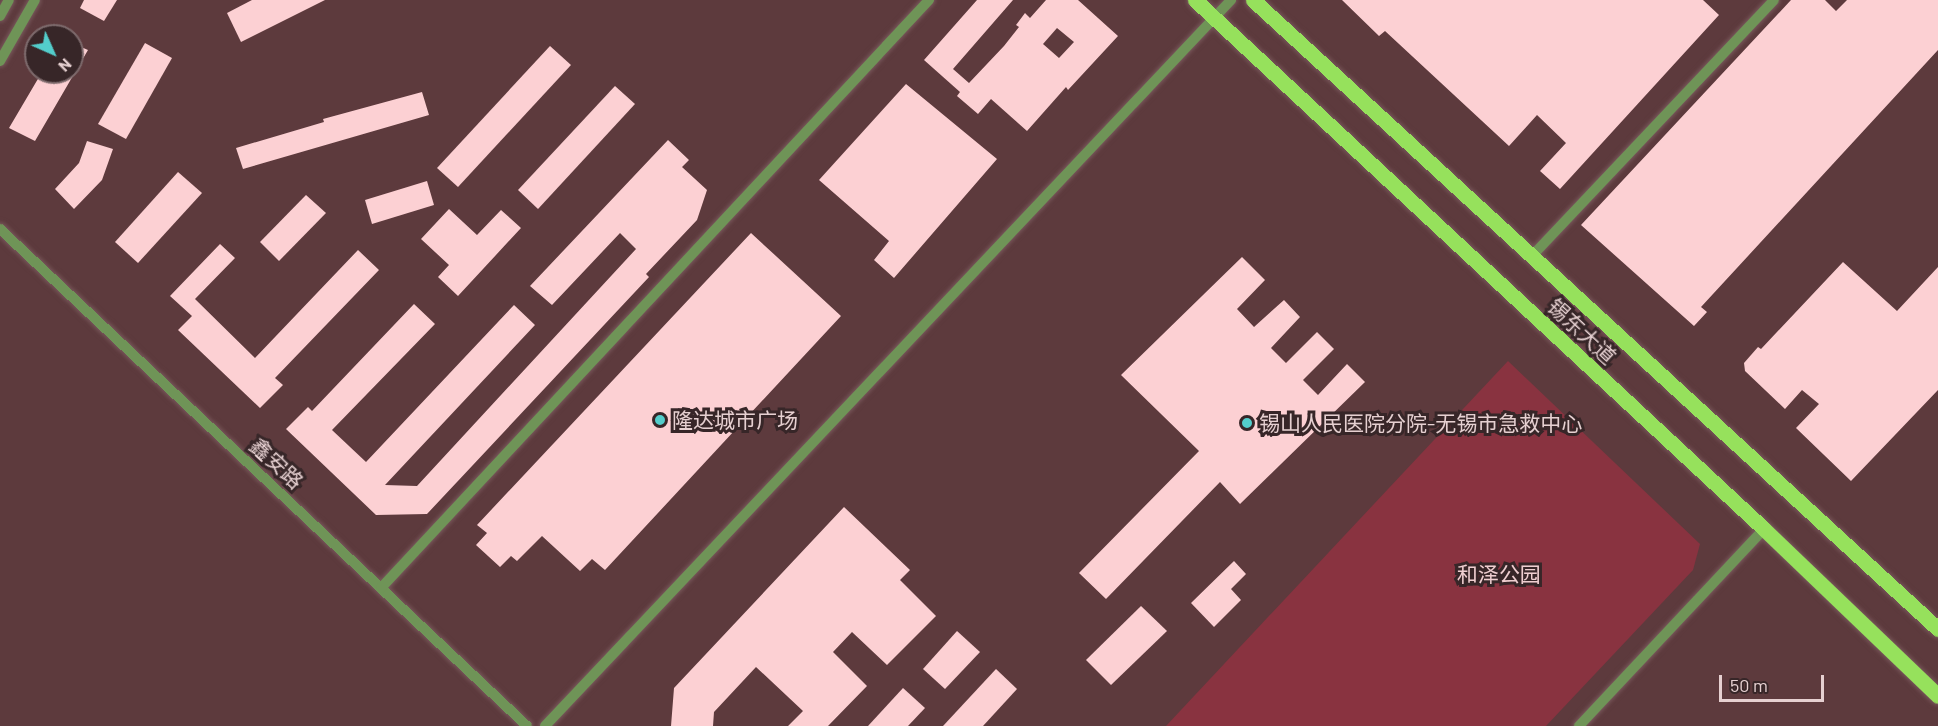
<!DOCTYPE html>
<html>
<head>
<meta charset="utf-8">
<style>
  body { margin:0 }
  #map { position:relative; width:1938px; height:726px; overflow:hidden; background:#5d3a3d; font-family:Barlow,"Noto Sans SC",sans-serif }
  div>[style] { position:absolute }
  .green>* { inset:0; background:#893340 }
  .building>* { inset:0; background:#fcd0d3 }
  .roads { filter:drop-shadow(0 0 2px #78585b) drop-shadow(0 0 2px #78585b) }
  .minor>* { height:10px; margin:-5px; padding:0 5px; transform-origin:5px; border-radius:5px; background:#6f9457 }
  .major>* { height:15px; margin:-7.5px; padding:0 7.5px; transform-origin:7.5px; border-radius:7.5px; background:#96e15c }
  .dots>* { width:16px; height:16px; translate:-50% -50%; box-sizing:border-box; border:3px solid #372628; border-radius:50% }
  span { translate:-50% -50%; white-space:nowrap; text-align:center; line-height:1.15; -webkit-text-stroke:6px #372628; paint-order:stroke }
  .street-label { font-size:21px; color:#e6d0d1 }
  .poi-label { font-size:21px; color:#e6d0d1 }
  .left { translate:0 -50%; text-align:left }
  .park-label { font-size:21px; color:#efced0 }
  .north { position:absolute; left:24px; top:24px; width:60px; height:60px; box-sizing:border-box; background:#372628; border:2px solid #7d6a6c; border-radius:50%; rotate:135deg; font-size:16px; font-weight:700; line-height:24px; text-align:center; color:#e6d0d1 }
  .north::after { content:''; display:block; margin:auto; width:21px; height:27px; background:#53cdcb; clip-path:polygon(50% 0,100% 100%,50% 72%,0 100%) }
  .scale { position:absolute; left:1719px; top:675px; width:105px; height:27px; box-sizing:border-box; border:3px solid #e6d0d1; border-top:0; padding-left:8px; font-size:18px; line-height:21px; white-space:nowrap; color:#e6d0d1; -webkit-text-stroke:4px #372628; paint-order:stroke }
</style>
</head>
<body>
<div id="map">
  <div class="green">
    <div style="clip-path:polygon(1508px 361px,1700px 544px,1693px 570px,1546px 726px,1166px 726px)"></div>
  </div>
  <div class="building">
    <div style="clip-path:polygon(84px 0,117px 0,104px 21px,80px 8px)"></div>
    <div style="clip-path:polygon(252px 0,325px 0,241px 42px,227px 13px)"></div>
    <div style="clip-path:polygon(evenodd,977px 0,1013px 0,953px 69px,969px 83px,1004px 46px,1019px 27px,1016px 25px,1025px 13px,1030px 18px,1046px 0,1078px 0,1118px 36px,1068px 90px,1066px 87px,1027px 131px,991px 99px,978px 114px,957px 96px,960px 92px,924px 60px,977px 0,1057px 28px,1074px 42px,1059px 58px,1043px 44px,1057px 28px)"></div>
    <div style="clip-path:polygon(1342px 0,1703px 0,1719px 15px,1560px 189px,1540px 171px,1566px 143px,1537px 115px,1509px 146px,1385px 31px,1379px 36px)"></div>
    <div style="clip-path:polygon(1791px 0,1825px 0,1836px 11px,1847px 0,1938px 0,1938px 50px,1701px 307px,1707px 312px,1694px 326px,1581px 225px)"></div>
    <div style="clip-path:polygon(72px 43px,88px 50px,35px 141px,9px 128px,42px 72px,72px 72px)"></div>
    <div style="clip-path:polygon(145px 43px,172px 58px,126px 139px,98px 124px)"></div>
    <div style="clip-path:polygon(550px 46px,571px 65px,458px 187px,437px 168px)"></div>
    <div style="clip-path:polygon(906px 84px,997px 159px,894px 278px,874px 260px,889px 241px,819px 180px)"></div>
    <div style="clip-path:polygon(615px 86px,635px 104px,538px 209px,518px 190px)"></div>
    <div style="clip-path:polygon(422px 92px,429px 115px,243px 169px,236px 148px,324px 122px,323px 119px)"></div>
    <div style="clip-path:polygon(668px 140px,689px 160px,682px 167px,707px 190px,697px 220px,646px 274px,649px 277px,427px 514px,376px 515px,286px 429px,308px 407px,312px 411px,414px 304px,435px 324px,332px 430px,366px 462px,514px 305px,535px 325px,385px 485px,417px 486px,636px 249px,620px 233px,552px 305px,530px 286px)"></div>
    <div style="clip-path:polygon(87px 141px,113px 149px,102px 180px,74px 209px,55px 189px,79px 163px)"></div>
    <div style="clip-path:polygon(178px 172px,202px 193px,138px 263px,115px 242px)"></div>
    <div style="clip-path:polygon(427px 181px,434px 205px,372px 224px,365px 200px)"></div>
    <div style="clip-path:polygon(306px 195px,326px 213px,279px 261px,260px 242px)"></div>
    <div style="clip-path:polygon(449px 209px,477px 235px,501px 210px,521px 228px,458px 296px,438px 277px,449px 265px,421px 239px)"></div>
    <div style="clip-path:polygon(751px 233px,841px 316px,605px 570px,592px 559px,580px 571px,542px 536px,517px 561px,511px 556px,500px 567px,476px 545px,487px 533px,477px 525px)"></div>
    <div style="clip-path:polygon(220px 244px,235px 258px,195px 299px,255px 358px,358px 250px,379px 270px,275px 378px,283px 385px,260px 408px,178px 330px,192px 316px,170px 296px)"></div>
    <div style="clip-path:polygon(1242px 257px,1265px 280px,1237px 309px,1254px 327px,1284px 300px,1300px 317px,1271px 348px,1286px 363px,1317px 332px,1334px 349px,1303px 380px,1318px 395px,1347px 364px,1365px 382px,1240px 504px,1220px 482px,1106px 599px,1079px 573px,1199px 451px,1121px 375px)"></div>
    <div style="clip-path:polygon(1843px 262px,1897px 311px,1938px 267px,1938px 390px,1851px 481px,1796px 428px,1819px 404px,1802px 390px,1785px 409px,1745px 371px,1744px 363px,1758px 347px,1761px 349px)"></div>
    <div style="clip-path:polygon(844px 507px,910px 570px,900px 580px,936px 616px,887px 665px,852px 632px,833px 652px,867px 686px,828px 726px,788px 726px,803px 711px,756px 667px,714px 712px,713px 726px,671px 726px,674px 688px)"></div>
    <div style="clip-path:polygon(1234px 561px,1246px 574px,1231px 589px,1241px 600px,1214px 627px,1191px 603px)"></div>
    <div style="clip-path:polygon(1141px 606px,1167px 631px,1111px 685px,1086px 660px)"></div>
    <div style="clip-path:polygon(957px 631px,980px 652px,945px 689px,923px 669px)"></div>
    <div style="clip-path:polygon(996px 669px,1017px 689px,983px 726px,943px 726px)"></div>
    <div style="clip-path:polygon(903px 688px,925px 708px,908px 726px,868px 726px)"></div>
  </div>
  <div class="roads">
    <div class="minor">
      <div style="left:0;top:16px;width:18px;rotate:-61deg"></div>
      <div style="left:0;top:61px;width:70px;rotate:-60.2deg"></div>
      <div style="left:0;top:229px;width:724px;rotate:43.32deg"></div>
      <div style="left:1532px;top:256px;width:352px;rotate:-46.6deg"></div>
      <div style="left:381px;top:588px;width:804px;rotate:-47.02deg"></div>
      <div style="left:545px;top:726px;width:999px;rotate:-46.62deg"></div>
      <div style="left:1579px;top:726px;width:270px;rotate:-46.8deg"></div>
    </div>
    <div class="major">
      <div style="left:1195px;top:0;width:777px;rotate:42.91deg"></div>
      <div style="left:1764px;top:529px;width:241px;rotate:43.8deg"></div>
      <div style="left:1253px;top:0;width:930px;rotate:42.56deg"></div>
    </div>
  </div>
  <div class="dots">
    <div style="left:660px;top:420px;background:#53cdcb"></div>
    <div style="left:1247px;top:423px;background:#53cdcb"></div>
  </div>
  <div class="street-label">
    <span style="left:1582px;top:331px;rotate:43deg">锡东大道</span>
    <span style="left:277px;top:463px;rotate:43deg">鑫安路</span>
  </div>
  <div class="poi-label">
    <span class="left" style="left:672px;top:420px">隆达城市广场</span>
    <span class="left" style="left:1259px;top:423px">锡山人民医院分院-无锡市急救中心</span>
  </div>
  <div class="park-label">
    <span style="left:1499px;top:574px">和泽公园</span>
  </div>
  <div class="north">N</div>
  <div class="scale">50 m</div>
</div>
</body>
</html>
